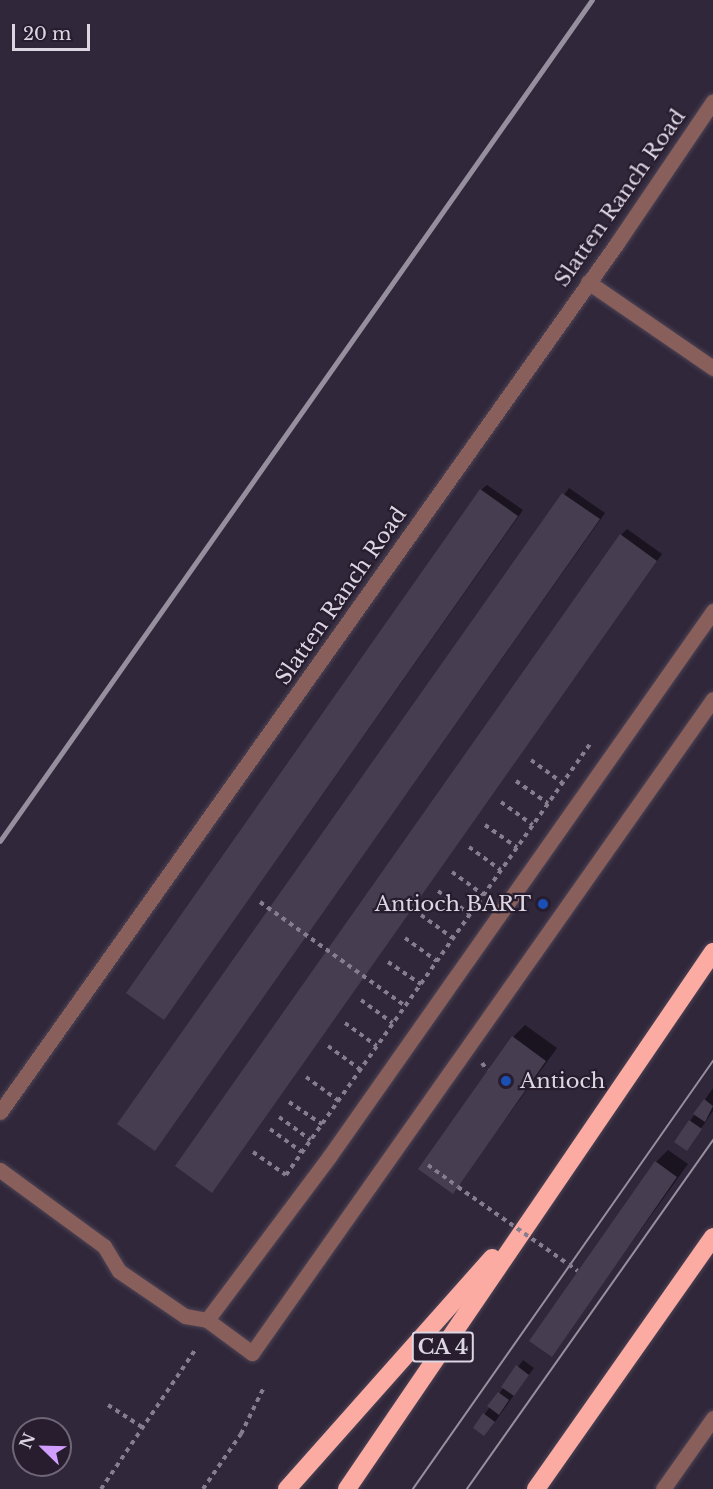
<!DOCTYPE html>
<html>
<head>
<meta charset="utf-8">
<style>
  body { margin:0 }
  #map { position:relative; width:713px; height:1489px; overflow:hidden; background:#30273a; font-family:"Libre Baskerville",serif }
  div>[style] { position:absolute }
  .shadow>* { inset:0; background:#0007 }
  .building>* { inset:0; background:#473d50 }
  .path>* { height:4px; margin-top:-2px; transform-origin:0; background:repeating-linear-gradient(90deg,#867e8e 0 4.5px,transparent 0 9px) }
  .roads { filter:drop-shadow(0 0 2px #4c4355) drop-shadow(0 0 2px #4c4355) }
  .minor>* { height:15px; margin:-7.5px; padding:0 7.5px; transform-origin:7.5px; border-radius:7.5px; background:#885f5a }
  .highway>* { height:18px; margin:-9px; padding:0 9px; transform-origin:9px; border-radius:9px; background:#fbaba1 }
  .tram>* { height:1.5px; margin:-0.75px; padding:0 0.75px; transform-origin:0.75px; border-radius:0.75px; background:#968f9e }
  .rail>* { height:4.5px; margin:-2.25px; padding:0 2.25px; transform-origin:2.25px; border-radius:2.25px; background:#968f9e }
  .path-bridge>* { height:4px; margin-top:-2px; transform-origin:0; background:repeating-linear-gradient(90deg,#867e8e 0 4.5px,transparent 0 9px) }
  .dots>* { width:16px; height:16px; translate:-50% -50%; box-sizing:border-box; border:3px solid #271d2f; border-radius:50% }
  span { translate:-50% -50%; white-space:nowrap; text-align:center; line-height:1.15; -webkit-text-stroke:4.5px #271d2f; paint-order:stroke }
  .shield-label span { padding:2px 4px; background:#271d2f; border:2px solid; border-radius:4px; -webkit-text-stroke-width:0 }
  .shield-label { font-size:20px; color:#dcd6e3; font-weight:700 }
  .street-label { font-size:21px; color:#dcd6e3 }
  .poi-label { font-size:21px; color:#dcd6e3 }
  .right { translate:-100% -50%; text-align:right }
  .left { translate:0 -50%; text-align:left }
  .north { position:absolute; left:12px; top:1417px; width:60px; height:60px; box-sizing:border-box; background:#271d2f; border:2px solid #6f6777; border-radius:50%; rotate:293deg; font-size:16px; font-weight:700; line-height:24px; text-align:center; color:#dcd6e3 }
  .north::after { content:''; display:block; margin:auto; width:21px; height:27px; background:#d19dfe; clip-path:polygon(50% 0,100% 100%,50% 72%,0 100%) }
  .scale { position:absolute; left:12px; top:24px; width:78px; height:27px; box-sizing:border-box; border:3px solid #dcd6e3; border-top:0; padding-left:8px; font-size:18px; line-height:21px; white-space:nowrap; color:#dcd6e3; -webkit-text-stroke:4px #271d2f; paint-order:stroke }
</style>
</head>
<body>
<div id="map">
  <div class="shadow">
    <div style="clip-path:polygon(487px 485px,523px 510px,169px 1012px,481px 490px)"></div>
    <div style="clip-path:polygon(569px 488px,605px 513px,155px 1149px,119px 1124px)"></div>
    <div style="clip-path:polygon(627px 529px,662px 554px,212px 1191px,621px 535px)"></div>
    <div style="clip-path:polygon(525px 1025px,557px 1048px,453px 1192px,513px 1037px)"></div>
    <div style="clip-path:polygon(713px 1088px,713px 1111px,687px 1149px,690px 1121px)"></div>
    <div style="clip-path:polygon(668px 1150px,688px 1164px,551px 1355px,656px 1162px)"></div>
    <div style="clip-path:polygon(523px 1360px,534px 1368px,519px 1388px,490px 1429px,475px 1428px)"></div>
  </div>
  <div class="building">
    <div style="clip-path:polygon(480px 489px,518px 516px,164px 1020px,126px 993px)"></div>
    <div style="clip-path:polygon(562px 493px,600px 519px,155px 1151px,117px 1124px)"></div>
    <div style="clip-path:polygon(620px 534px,657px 561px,212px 1193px,175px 1166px)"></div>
    <div style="clip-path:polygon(512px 1036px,546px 1061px,453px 1194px,418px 1169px)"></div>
    <div style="clip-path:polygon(704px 1099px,713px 1106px,705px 1122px,693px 1114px)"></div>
    <div style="clip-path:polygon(689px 1120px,702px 1129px,687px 1151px,674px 1142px)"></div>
    <div style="clip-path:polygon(655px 1161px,677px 1177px,552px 1357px,529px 1341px)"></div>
    <div style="clip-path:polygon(516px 1365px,529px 1375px,514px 1396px,501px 1387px)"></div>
    <div style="clip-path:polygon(498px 1392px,509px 1400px,499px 1415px,487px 1406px)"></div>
    <div style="clip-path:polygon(483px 1413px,495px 1422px,484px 1436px,473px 1428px)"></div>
  </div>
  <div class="path">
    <div style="left:531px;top:760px;width:39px;rotate:36deg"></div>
    <div style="left:516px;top:781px;width:39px;rotate:35deg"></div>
    <div style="left:501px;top:802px;width:39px;rotate:36deg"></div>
    <div style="left:485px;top:825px;width:39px;rotate:35deg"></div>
    <div style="left:469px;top:847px;width:39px;rotate:36deg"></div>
    <div style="left:452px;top:872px;width:39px;rotate:36deg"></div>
    <div style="left:438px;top:891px;width:39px;rotate:36deg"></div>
    <div style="left:260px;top:902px;width:178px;rotate:35.6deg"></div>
    <div style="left:421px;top:915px;width:39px;rotate:36deg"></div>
    <div style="left:405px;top:938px;width:39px;rotate:36deg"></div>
    <div style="left:388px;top:962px;width:40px;rotate:34deg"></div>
    <div style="left:361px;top:1000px;width:39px;rotate:36deg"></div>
    <div style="left:345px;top:1023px;width:39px;rotate:36deg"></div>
    <div style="left:328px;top:1046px;width:41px;rotate:36deg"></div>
    <div style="left:482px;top:1063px;width:9px;rotate:54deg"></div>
    <div style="left:306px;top:1077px;width:41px;rotate:36deg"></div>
    <div style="left:289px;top:1102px;width:40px;rotate:34deg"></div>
    <div style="left:279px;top:1117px;width:39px;rotate:36deg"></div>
    <div style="left:270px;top:1129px;width:39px;rotate:36deg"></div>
    <div style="left:253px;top:1152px;width:40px;rotate:34.9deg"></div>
    <div style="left:286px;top:1175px;width:527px;rotate:-54.8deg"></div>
    <div style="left:428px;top:1165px;width:37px;rotate:36deg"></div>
    <div style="left:108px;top:1405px;width:40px;rotate:32.9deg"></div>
    <div style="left:101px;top:1489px;width:168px;rotate:-55.9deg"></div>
    <div style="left:203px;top:1489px;width:67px;rotate:-55.4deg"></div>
    <div style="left:241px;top:1434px;width:52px;rotate:-63.9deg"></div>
  </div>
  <div class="roads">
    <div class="minor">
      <div style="left:588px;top:282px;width:152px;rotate:34.5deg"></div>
      <div style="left:0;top:1112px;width:1066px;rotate:-54.62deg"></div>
      <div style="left:617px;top:243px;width:171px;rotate:-55.9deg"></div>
      <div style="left:0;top:1170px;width:129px;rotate:36.2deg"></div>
      <div style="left:104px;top:1246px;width:29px;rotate:59deg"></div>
      <div style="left:119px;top:1271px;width:80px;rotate:34.3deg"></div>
      <div style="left:185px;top:1316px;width:22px;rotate:10deg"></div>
      <div style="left:207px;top:1320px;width:56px;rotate:36.3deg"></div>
      <div style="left:252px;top:1353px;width:800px;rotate:-54.82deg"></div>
      <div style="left:207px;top:1320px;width:204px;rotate:-53.2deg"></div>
      <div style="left:329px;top:1157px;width:668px;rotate:-54.88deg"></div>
      <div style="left:663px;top:1489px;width:87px;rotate:-54.8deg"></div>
    </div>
    <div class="highway">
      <div style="left:287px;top:1489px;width:309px;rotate:-48.4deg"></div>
      <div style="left:347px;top:1489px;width:650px;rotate:-55.72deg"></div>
      <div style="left:536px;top:1489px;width:308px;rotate:-54.9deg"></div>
    </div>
  </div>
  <div class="tram">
    <div style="left:413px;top:1489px;width:523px;rotate:-54.97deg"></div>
    <div style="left:467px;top:1489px;width:427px;rotate:-54.8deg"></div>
  </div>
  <div class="rail">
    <div style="left:0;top:841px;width:1028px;rotate:-54.86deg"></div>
  </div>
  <div class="path-bridge">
    <div style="left:458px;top:1187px;width:146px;rotate:35deg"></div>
  </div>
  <div class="dots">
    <div style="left:543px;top:904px;background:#1a4fb4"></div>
    <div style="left:506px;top:1081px;background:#1a4fb4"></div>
  </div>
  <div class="shield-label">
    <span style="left:443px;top:1347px">CA 4</span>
  </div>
  <div class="street-label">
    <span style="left:620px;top:198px;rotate:-55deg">Slatten Ranch Road</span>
    <span style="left:341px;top:596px;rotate:-55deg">Slatten Ranch Road</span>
  </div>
  <div class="poi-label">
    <span class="right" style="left:531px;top:904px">Antioch BART</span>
    <span class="left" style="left:520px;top:1081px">Antioch</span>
  </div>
  <div class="north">N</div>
  <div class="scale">20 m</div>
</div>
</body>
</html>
